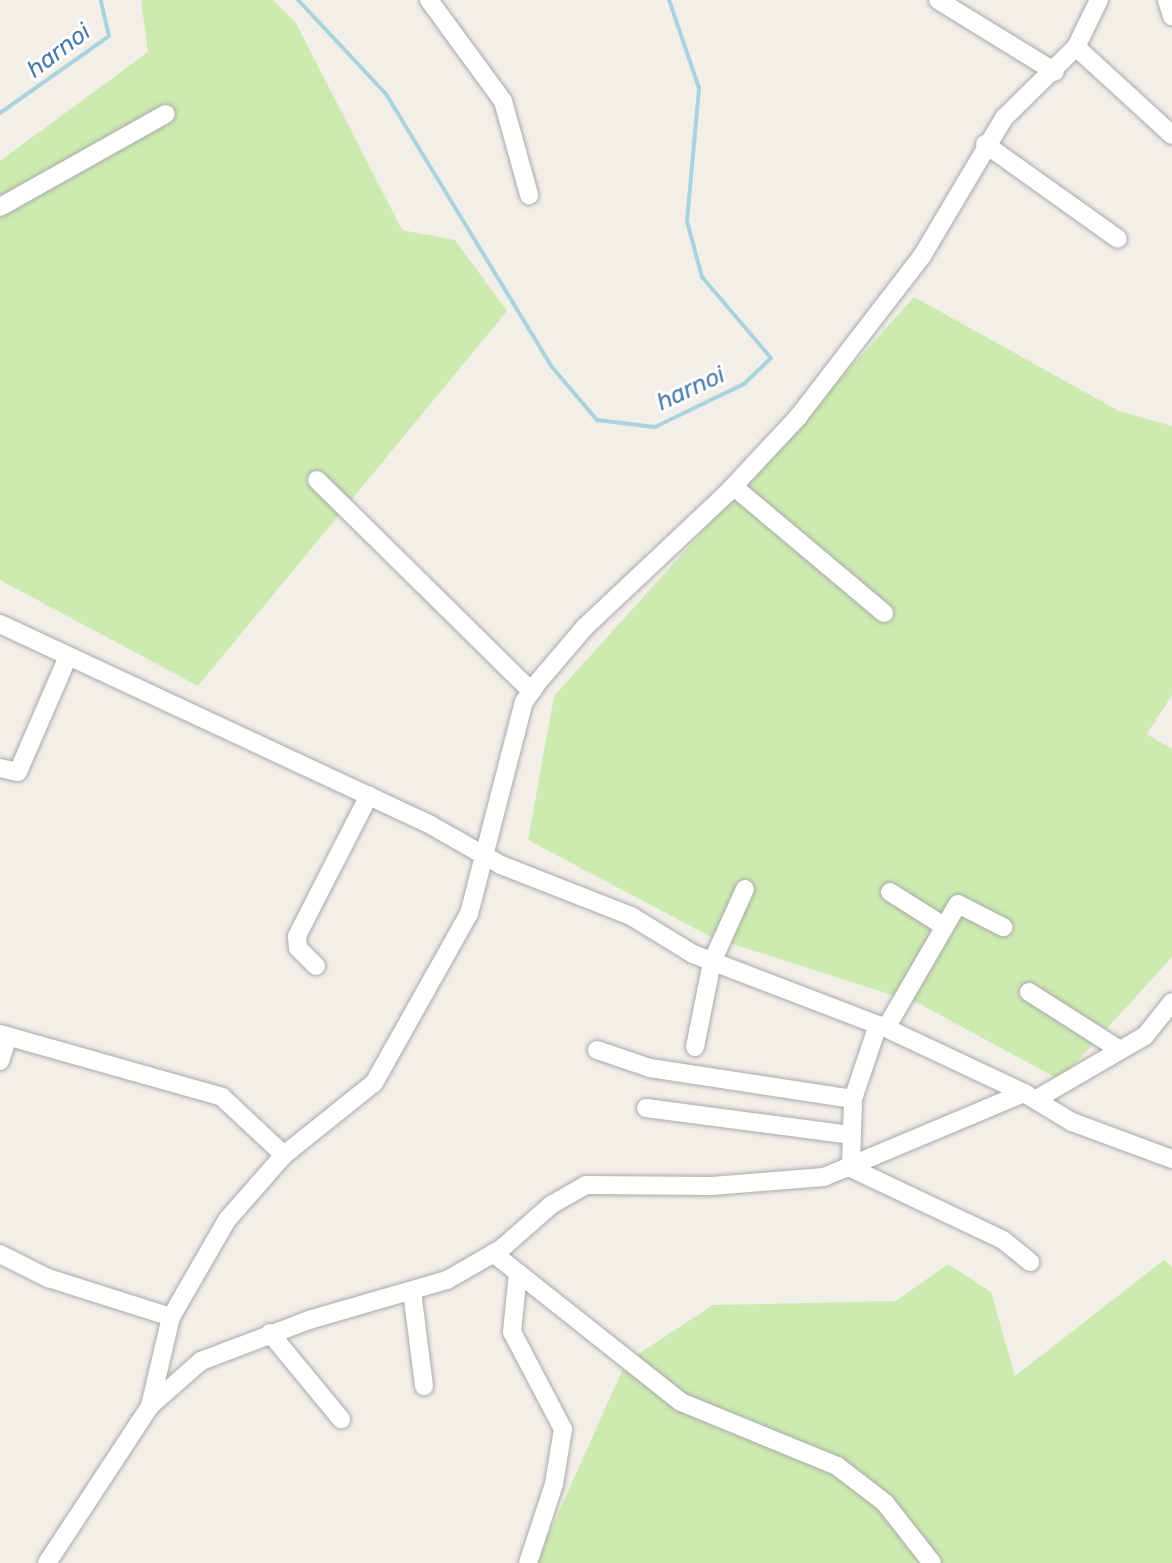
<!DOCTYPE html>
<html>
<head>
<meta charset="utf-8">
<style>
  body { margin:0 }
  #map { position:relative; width:1172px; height:1563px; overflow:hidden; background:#f2efe9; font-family:Rubik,sans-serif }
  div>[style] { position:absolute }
  .grass>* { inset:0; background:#cdebb0 }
  .stream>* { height:4px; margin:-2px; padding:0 2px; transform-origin:2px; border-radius:2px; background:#aad3df }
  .roads { filter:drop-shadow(0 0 2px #a9a9a9) drop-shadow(0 0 2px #a9a9a9) }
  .street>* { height:18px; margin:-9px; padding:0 9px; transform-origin:9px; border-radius:9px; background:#fff }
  span { translate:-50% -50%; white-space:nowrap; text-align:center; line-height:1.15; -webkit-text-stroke:6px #fff; paint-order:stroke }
  .water-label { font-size:24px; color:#4a7aab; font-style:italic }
</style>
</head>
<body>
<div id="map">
  <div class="grass">
    <div style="clip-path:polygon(141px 0,273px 0,296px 23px,402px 230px,455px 240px,507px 311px,198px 686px,0 580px,0 161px,148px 52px)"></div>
    <div style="clip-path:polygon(914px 297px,1119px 411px,1172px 426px,1172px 695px,1147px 734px,1172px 749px,1172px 957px,1060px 1080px,920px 1004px,711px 937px,528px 840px,554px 696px)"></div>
    <div style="clip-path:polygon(1164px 1260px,1172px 1267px,1172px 1563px,536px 1563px,626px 1362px,713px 1305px,896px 1301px,948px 1264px,991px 1292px,1015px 1376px)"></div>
  </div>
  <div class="stream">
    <div style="left:298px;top:0;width:129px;rotate:46.9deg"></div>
    <div style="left:386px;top:94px;width:320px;rotate:58.7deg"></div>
    <div style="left:552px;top:367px;width:70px;rotate:49.7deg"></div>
    <div style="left:597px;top:420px;width:58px;rotate:6.9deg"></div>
    <div style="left:655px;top:427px;width:99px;rotate:-25.8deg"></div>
    <div style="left:744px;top:384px;width:37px;rotate:-44deg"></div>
    <div style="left:771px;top:358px;width:106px;rotate:-130.4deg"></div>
    <div style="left:702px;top:277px;width:58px;rotate:-105deg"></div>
    <div style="left:687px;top:221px;width:134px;rotate:-84.8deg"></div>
    <div style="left:699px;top:88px;width:93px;rotate:-108.8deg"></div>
    <div style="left:0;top:113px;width:133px;rotate:-35.2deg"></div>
    <div style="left:109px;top:36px;width:37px;rotate:-103deg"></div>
  </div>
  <div class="roads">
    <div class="street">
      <div style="left:429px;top:0;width:125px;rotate:53.8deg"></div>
      <div style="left:503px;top:101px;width:98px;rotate:74.5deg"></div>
      <div style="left:938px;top:0;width:137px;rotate:31.6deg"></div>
      <div style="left:1167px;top:0;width:17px;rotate:73deg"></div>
      <div style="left:1076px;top:47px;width:130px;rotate:42.5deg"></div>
      <div style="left:985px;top:144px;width:163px;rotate:35.5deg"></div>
      <div style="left:0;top:207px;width:190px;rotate:-29.3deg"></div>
      <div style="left:317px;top:480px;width:301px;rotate:44.6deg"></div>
      <div style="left:734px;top:487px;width:196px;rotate:40deg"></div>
      <div style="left:0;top:624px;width:473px;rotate:25deg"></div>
      <div style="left:429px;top:824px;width:83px;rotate:29.7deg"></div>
      <div style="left:501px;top:865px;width:140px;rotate:21.4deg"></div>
      <div style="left:631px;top:916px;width:73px;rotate:31.5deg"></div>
      <div style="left:693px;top:954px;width:207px;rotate:21deg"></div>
      <div style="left:886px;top:1028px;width:153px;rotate:25.2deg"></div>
      <div style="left:0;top:768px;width:18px;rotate:13deg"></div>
      <div style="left:18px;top:772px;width:123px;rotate:-66.6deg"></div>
      <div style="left:890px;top:892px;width:62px;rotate:32.4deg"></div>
      <div style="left:316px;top:966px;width:25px;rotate:-135deg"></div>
      <div style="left:298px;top:948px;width:12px;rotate:-95deg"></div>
      <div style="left:297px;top:936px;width:158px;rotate:-62.9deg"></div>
      <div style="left:1029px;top:992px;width:108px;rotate:32.5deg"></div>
      <div style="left:878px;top:1025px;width:78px;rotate:108.7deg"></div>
      <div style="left:853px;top:1099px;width:69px;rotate:91.7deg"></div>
      <div style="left:851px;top:1168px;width:168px;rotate:25.3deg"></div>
      <div style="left:1003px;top:1240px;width:35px;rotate:39deg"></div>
      <div style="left:886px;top:1028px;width:143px;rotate:-59.9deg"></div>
      <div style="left:958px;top:904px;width:51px;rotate:27.1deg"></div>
      <div style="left:0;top:1034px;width:231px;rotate:15.8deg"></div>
      <div style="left:222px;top:1097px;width:85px;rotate:43.1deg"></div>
      <div style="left:695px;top:1047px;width:87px;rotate:-78.7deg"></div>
      <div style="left:712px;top:962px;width:80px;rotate:-65.7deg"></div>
      <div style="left:597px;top:1050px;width:56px;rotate:18.8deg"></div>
      <div style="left:650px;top:1068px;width:205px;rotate:8.7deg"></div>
      <div style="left:0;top:1061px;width:25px;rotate:-72deg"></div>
      <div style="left:1040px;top:1097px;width:121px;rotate:-30.2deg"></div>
      <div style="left:1145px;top:1036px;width:43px;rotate:-51.5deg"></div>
      <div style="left:646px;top:1108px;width:206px;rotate:7.5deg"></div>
      <div style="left:493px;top:1253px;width:240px;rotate:38.4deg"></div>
      <div style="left:681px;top:1402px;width:169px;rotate:22.3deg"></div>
      <div style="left:837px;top:1466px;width:61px;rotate:37.6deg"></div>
      <div style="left:885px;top:1503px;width:76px;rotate:51.9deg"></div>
      <div style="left:0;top:1254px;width:54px;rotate:26.6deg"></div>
      <div style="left:48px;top:1278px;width:129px;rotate:17.6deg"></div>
      <div style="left:518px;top:1273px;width:59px;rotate:95.8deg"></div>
      <div style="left:512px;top:1332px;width:110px;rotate:62.3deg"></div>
      <div style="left:563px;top:1429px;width:56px;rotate:99.3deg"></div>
      <div style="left:554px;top:1484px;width:83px;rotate:108.2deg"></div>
      <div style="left:412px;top:1291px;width:96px;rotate:82.8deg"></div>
      <div style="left:270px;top:1333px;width:112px;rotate:50.5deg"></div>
      <div style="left:150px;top:1406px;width:91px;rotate:-76.7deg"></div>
      <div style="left:171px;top:1317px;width:112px;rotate:-60deg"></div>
      <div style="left:227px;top:1220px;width:86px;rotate:-48.8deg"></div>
      <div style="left:284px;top:1155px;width:115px;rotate:-38.7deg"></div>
      <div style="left:374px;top:1083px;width:194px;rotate:-60.7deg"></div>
      <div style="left:469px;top:914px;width:219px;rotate:-75.5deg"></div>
      <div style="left:524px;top:702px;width:24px;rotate:-55deg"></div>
      <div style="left:538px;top:682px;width:72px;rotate:-49.5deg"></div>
      <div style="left:585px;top:627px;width:195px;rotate:-43.3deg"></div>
      <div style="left:727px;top:493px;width:104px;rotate:-46.9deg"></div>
      <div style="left:798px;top:417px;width:203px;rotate:-52.4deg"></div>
      <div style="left:922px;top:256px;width:161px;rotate:-59.3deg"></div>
      <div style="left:1004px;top:118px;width:101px;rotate:-44.6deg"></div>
      <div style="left:1076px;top:47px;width:52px;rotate:-63.9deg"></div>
      <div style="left:47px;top:1563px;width:188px;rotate:-56.7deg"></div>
      <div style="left:150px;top:1406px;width:68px;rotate:-41.4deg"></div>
      <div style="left:201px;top:1361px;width:116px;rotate:-20.8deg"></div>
      <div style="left:309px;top:1320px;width:144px;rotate:-16.2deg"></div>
      <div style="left:447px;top:1280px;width:62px;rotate:-29.9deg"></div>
      <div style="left:501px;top:1249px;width:67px;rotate:-41.3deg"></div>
      <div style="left:551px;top:1205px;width:40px;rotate:-29.7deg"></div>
      <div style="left:586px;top:1185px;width:126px;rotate:0.5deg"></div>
      <div style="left:712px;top:1186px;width:112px;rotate:-4.6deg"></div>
      <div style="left:824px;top:1177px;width:217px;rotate:-22.8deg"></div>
      <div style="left:1024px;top:1093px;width:56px;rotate:31.1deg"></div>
      <div style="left:1072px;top:1122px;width:107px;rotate:20.3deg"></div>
    </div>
  </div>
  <div class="water-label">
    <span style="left:59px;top:51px;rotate:-37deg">harnoi</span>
    <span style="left:691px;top:389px;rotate:-25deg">harnoi</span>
  </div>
</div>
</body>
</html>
